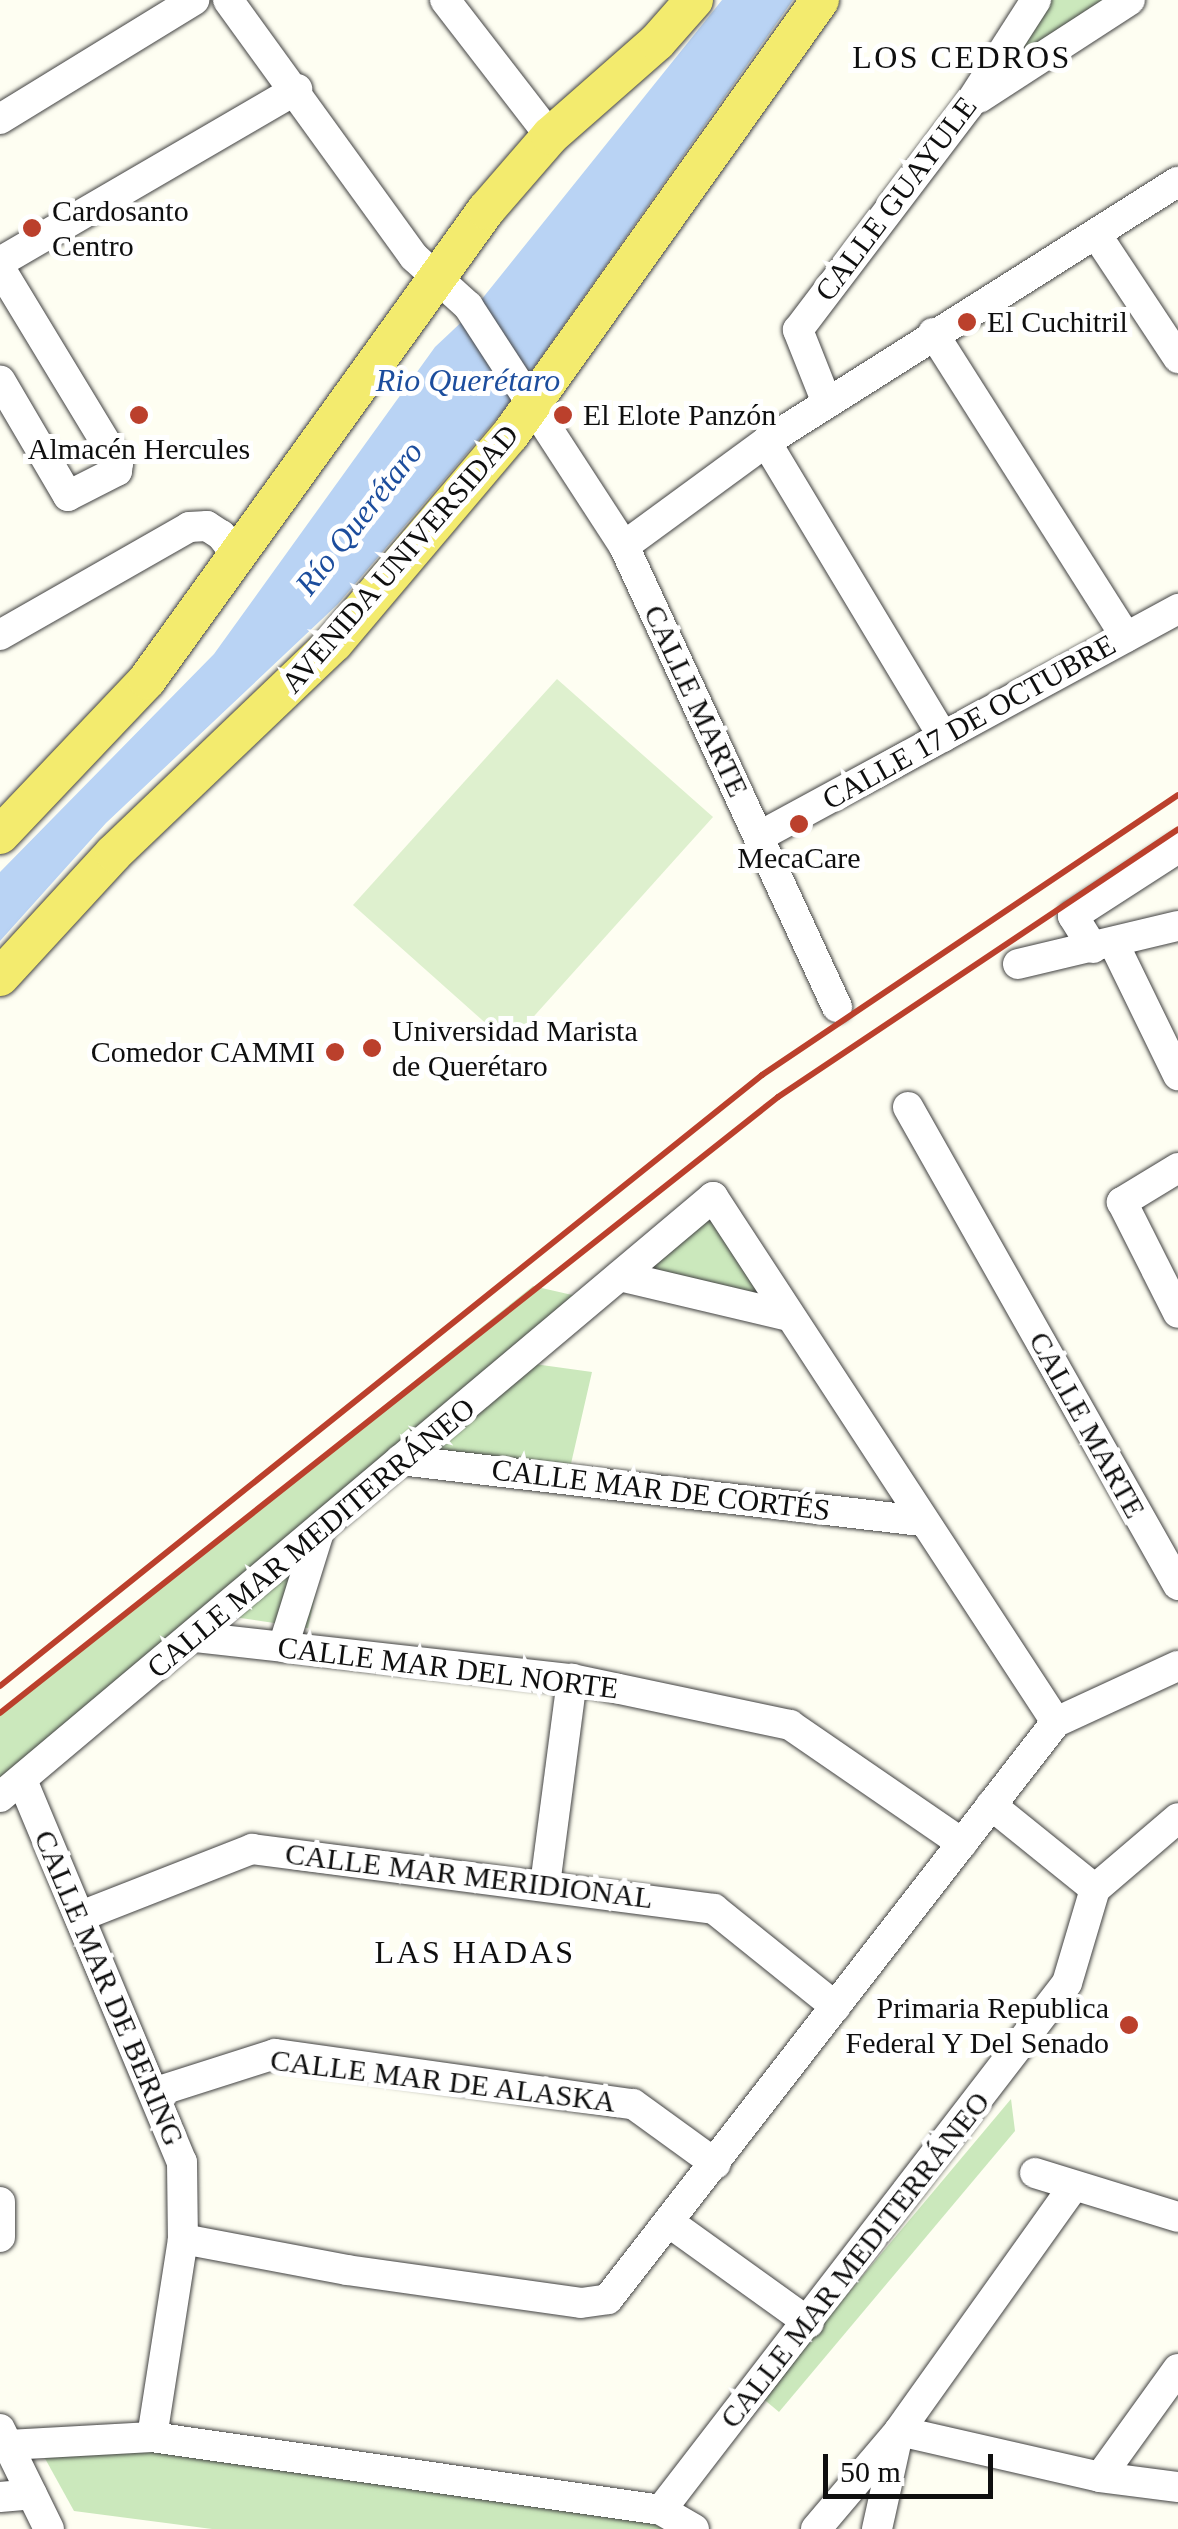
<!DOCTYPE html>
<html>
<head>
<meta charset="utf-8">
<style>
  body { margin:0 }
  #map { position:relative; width:1178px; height:2529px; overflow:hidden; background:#fefef2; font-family:"Times New Roman",serif }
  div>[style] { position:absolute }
  .green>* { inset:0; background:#cbe8bc }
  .pitch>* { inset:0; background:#def0ce }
  .water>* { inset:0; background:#b9d3f4 }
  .roads { filter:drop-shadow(0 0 2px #424242) drop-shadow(0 0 2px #424242) }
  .minor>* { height:30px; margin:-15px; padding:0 15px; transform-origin:15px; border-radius:15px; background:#fff }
  .major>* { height:38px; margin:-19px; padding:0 19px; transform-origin:19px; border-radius:19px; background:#f3eb6e }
  .rail>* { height:6px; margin:-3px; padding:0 3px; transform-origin:3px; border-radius:3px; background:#bb402c }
  .dots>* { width:28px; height:28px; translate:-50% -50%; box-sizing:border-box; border:5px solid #fff; border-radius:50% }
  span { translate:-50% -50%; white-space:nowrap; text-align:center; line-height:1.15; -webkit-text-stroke:10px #fff; paint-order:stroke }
  .street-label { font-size:30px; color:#0f0f0f }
  .poi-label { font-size:30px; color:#0f0f0f }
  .left { translate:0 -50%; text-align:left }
  .right { translate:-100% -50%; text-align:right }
  .neighbourhood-label { font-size:32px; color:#0f0f0f; letter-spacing:2.5px }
  .water-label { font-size:32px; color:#1c4d9d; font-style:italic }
  .scale { position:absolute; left:823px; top:2454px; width:170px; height:45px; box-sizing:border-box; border:5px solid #0f0f0f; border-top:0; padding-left:12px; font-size:30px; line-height:35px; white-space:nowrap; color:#0f0f0f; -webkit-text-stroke:8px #fff; paint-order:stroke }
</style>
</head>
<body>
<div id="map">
  <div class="green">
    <div style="clip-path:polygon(1040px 0,1118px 0,980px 94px)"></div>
    <div style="clip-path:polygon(711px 1199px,779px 1313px,621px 1276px)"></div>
    <div style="clip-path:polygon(533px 1286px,594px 1300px,520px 1362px,592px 1372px,570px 1468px,416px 1447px,0 1797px,0 1713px)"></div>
    <div style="clip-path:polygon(331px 1524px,308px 1628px,227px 1616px)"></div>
    <div style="clip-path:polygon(1011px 2099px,1015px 2131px,779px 2412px,761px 2397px)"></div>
    <div style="clip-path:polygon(150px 2447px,654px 2515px,677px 2529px,212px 2529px,74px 2511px,42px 2453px)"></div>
  </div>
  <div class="pitch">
    <div style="clip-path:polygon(557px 679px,713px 817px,509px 1044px,353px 905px)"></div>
  </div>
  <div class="water">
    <div style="clip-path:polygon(722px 0,793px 0,503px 411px,338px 604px,106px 823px,0 941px,0 872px,214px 654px,435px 347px,469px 315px)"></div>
  </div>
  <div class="roads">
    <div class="minor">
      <div style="left:228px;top:0;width:317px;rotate:54.1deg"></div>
      <div style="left:414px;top:257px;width:73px;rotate:42.2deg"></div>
      <div style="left:468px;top:306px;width:286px;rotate:57deg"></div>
      <div style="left:624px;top:546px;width:508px;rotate:65.2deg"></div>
      <div style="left:445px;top:0;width:172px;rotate:52.3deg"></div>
      <div style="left:979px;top:98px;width:180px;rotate:-33deg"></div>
      <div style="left:0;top:119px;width:228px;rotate:-31.5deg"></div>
      <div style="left:1096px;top:234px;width:149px;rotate:56.5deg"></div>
      <div style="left:0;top:262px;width:344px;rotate:-30.2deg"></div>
      <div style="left:0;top:268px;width:228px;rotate:58.8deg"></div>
      <div style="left:118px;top:463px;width:8px;rotate:97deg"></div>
      <div style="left:117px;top:471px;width:55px;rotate:153deg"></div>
      <div style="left:68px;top:496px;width:134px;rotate:-120.4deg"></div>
      <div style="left:933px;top:333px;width:360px;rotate:57.6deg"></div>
      <div style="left:827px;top:403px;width:79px;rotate:-111.7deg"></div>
      <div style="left:798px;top:330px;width:281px;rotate:-52.8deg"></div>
      <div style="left:968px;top:106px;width:126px;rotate:-57.3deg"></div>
      <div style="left:766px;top:442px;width:344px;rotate:59deg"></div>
      <div style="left:624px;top:546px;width:176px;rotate:-36.2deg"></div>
      <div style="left:766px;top:442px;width:487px;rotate:-32.3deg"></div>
      <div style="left:0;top:635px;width:218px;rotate:-29.7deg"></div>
      <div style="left:189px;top:527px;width:18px;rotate:-3deg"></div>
      <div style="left:207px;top:526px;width:17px;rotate:33deg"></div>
      <div style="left:221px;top:535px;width:29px;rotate:52deg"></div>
      <div style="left:760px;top:836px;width:476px;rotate:-28.5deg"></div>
      <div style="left:1114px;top:944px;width:146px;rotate:64deg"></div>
      <div style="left:1093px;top:948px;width:38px;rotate:-122deg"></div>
      <div style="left:1073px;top:916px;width:125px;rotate:-32.9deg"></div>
      <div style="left:1018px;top:964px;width:164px;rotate:-13.4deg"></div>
      <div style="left:908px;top:1107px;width:549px;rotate:60.54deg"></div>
      <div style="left:1178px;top:1168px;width:66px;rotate:148.7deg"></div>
      <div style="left:1122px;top:1202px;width:124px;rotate:63.2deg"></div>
      <div style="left:620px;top:1276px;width:170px;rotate:13.3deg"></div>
      <div style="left:400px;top:1460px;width:525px;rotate:6.68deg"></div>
      <div style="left:195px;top:1637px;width:379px;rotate:6.4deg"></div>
      <div style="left:572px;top:1679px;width:223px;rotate:11.9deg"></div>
      <div style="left:790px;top:1725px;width:209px;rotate:34.5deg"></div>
      <div style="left:283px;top:1647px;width:124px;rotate:-72.6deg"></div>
      <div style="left:22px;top:1780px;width:414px;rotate:67.3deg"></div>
      <div style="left:182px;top:2162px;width:77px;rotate:89.3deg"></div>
      <div style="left:183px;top:2239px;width:200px;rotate:98.9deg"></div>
      <div style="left:0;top:1797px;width:932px;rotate:-40.08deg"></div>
      <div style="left:713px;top:1197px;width:627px;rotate:56.84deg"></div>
      <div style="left:991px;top:1805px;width:134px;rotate:38.9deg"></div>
      <div style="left:545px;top:1885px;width:208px;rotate:-82.5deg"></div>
      <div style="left:81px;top:1916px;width:184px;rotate:-21.4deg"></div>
      <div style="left:252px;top:1849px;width:466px;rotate:7.4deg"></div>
      <div style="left:714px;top:1909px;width:156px;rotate:38.8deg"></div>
      <div style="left:156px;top:2092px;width:125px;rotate:-17.7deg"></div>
      <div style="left:275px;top:2054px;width:361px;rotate:8deg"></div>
      <div style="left:633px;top:2104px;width:102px;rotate:35.9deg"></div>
      <div style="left:1035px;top:2173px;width:150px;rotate:17.1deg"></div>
      <div style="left:0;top:2202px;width:35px;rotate:90deg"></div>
      <div style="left:670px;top:2223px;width:171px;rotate:35.7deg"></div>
      <div style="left:183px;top:2239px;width:167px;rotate:10.7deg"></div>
      <div style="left:347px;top:2270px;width:236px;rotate:8deg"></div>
      <div style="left:581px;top:2303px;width:27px;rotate:-8deg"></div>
      <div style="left:608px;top:2299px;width:731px;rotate:-52.17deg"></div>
      <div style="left:1056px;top:1722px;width:134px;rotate:-24.7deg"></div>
      <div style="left:0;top:2429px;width:111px;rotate:63.9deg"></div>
      <div style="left:899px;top:2431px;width:206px;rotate:12.9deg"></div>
      <div style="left:1100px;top:2477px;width:79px;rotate:7.3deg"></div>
      <div style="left:8px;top:2445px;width:144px;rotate:-3.2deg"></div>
      <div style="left:152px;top:2437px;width:514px;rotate:8.16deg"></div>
      <div style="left:661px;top:2510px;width:38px;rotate:30deg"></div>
      <div style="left:1100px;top:2477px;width:133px;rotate:-54.2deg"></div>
      <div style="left:0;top:2497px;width:32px;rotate:-5deg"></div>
      <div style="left:661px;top:2510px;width:665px;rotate:-52.39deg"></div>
      <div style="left:1067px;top:1983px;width:98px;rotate:-73.4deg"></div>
      <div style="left:1095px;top:1889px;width:109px;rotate:-40.5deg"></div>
      <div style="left:816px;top:2529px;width:128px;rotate:-49.7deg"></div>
      <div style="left:899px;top:2431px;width:300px;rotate:-54.5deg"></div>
      <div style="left:877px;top:2529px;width:97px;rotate:-77.5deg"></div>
    </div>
    <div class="major">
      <div style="left:0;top:835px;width:214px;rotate:-46.5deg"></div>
      <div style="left:147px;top:680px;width:580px;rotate:-54.2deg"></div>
      <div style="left:486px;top:210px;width:98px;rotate:-49.1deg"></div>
      <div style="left:550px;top:136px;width:142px;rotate:-41.3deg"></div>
      <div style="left:657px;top:42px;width:56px;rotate:-48.6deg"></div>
      <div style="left:0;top:977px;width:168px;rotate:-47.4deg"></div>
      <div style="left:114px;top:853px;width:304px;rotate:-43.7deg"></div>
      <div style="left:334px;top:643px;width:272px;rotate:-49.8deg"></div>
      <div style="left:510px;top:435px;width:534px;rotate:-54.52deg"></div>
    </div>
  </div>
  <div class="rail">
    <div style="left:0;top:1686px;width:977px;rotate:-38.72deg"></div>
    <div style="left:762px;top:1075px;width:501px;rotate:-33.94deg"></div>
    <div style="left:0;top:1713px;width:992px;rotate:-38.37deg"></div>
    <div style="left:778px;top:1097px;width:481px;rotate:-33.8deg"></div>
  </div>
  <div class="dots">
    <div style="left:32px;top:228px;background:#bb402c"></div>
    <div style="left:967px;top:322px;background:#bb402c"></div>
    <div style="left:139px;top:415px;background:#bb402c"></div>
    <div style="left:563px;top:415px;background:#bb402c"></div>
    <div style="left:799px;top:824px;background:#bb402c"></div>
    <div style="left:372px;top:1048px;background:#bb402c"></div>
    <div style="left:335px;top:1052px;background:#bb402c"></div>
    <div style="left:1129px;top:2025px;background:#bb402c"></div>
  </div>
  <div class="street-label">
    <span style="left:896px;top:199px;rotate:-53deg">CALLE GUAYULE</span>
    <span style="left:400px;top:559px;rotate:-49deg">AVENIDA UNIVERSIDAD</span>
    <span style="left:696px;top:701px;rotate:65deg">CALLE MARTE</span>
    <span style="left:969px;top:722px;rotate:-29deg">CALLE 17 DE OCTUBRE</span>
    <span style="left:1087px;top:1425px;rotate:61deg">CALLE MARTE</span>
    <span style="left:661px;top:1490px;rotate:7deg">CALLE MAR DE CORTÉS</span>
    <span style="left:311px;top:1538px;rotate:-40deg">CALLE MAR MEDITERRÁNEO</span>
    <span style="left:448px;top:1668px;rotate:7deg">CALLE MAR DEL NORTE</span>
    <span style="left:469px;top:1876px;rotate:7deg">CALLE MAR MERIDIONAL</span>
    <span style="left:109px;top:1988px;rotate:67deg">CALLE MAR DE BERING</span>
    <span style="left:443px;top:2081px;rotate:7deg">CALLE MAR DE ALASKA</span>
    <span style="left:855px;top:2260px;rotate:-52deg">CALLE MAR MEDITERRÁNEO</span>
  </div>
  <div class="poi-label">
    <span class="left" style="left:52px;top:228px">Cardosanto<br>Centro</span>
    <span class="left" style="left:987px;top:322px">El Cuchitril</span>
    <span class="left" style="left:583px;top:415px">El Elote Panzón</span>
    <span style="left:139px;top:449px">Almacén Hercules</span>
    <span style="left:799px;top:858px">MecaCare</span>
    <span class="left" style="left:392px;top:1048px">Universidad Marista<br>de Querétaro</span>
    <span class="right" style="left:315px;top:1052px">Comedor CAMMI</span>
    <span class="right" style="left:1109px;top:2025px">Primaria Republica<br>Federal Y Del Senado</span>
  </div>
  <div class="neighbourhood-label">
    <span style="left:962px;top:57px">LOS CEDROS</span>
    <span style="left:475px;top:1952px">LAS HADAS</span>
  </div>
  <div class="water-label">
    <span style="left:468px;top:380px">Rio Querétaro</span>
    <span style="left:359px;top:518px;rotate:-52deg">Río Querétaro</span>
  </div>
  <div class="scale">50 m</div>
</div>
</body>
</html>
